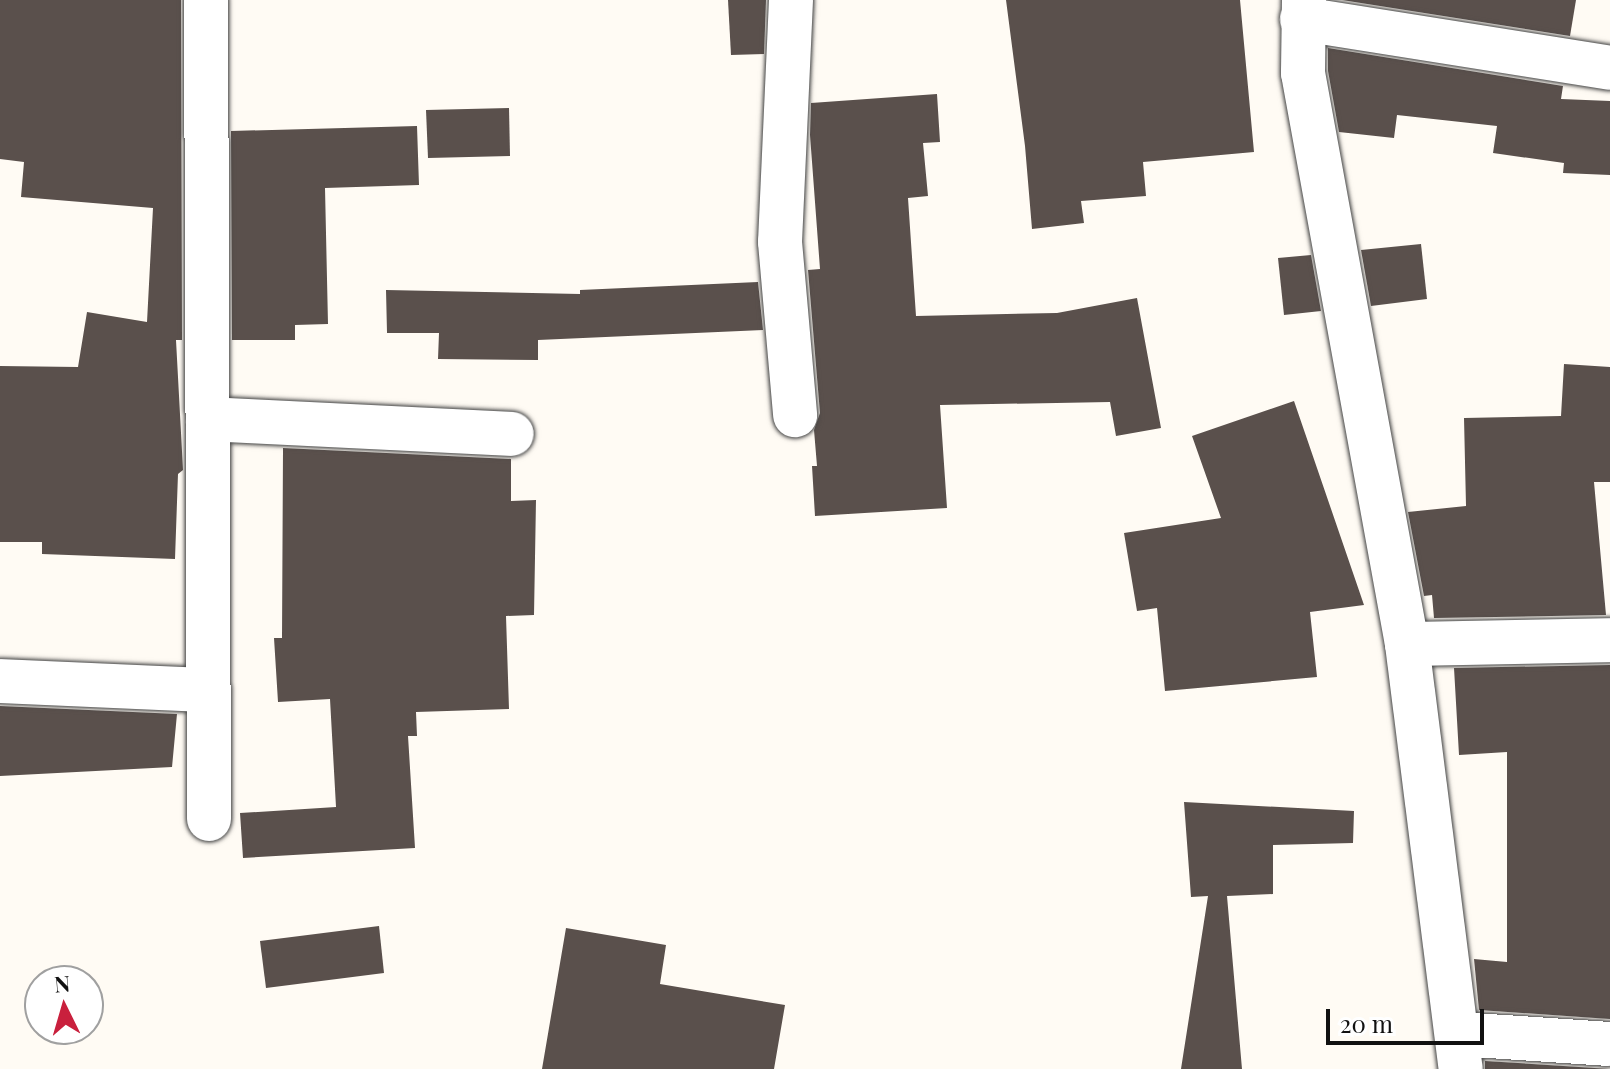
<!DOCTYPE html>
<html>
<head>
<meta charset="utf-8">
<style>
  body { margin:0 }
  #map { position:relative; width:1610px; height:1069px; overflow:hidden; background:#fffbf4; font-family:"Playfair Display",serif }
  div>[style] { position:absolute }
  .building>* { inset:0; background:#5a504c }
  .roads { filter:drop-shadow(0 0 2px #444) drop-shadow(0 0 2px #444) }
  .minor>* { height:44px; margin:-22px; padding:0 22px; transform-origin:22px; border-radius:22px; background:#fff }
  span { translate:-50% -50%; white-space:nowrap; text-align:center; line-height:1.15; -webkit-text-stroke:8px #fff; paint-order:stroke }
  .north { position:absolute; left:24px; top:965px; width:80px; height:80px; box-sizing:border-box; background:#fff; border:2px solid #a0a0a0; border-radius:50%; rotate:355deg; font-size:22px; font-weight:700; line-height:32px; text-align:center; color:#111 }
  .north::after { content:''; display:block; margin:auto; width:28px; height:36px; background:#c9203d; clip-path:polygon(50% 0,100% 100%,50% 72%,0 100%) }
  .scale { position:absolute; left:1326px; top:1009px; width:158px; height:36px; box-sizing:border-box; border:4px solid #111; border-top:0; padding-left:10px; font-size:24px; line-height:28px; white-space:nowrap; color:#111; -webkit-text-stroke:6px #fff; paint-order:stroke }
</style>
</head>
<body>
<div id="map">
  <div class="building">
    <div style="clip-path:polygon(0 0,181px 0,182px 340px,176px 340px,183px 470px,178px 474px,175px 559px,42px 554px,42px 542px,0 542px,0 366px,78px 367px,87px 312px,147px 322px,153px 208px,21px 197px,24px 162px,0 159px)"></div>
    <div style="clip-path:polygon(728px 0,766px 0,764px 54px,731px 55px)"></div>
    <div style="clip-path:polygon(1006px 0,1240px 0,1254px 152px,1143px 162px,1146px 196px,1081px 201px,1084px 223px,1032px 229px,1025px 146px)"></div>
    <div style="clip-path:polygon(1342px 0,1576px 0,1570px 36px)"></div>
    <div style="clip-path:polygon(1328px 48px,1563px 86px,1561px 99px,1610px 101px,1610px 175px,1563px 173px,1564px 163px,1493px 153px,1497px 126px,1397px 115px,1394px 138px,1339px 132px,1328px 71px)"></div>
    <div style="clip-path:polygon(937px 94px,940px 142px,923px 143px,928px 196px,908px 198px,916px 316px,1057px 313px,1137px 298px,1161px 428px,1116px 436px,1110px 402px,940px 405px,947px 508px,815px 516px,812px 466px,817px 466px,814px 430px,820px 413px,808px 270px,820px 269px,810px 135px,811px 103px)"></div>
    <div style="clip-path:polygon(509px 108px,510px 156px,428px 158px,426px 110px)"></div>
    <div style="clip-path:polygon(417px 126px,419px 185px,325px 188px,328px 324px,295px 325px,295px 340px,232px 340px,231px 131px)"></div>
    <div style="clip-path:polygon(1421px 244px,1427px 299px,1371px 306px,1361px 250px)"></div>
    <div style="clip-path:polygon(1311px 255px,1321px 311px,1284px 315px,1278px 258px)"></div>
    <div style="clip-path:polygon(758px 282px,763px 330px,538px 340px,538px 360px,438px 359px,439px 333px,387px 333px,386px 290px,580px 294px,580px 290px)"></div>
    <div style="clip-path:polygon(1564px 364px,1610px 367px,1610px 482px,1594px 482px,1606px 615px,1434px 618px,1432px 595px,1424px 596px,1408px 512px,1466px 506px,1464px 418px,1561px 416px)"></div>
    <div style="clip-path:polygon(1294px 401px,1364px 605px,1310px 612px,1317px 677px,1165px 691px,1157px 608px,1137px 611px,1124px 533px,1221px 518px,1192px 436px)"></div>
    <div style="clip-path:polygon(283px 448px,511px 459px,511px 501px,536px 500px,534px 615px,506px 616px,509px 709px,416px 712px,417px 736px,408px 736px,415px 848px,243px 858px,240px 813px,336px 807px,330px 699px,278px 702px,274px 638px,282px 638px)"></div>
    <div style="clip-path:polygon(1610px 665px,1610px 1019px,1479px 1010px,1474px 959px,1507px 962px,1507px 752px,1459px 755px,1454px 668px)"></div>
    <div style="clip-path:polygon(0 706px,177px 714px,172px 767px,0 776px)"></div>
    <div style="clip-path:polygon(1184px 802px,1354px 811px,1353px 843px,1273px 845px,1273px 894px,1227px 896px,1242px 1069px,1181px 1069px,1208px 896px,1191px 897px)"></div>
    <div style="clip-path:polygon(379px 926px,384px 973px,266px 988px,260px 941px)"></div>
    <div style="clip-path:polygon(566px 928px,666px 945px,660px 984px,785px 1005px,774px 1069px,542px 1069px)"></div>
    <div style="clip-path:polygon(1485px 1061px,1610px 1069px,1485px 1069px)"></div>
  </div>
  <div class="roads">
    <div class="minor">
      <div style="left:206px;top:0;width:819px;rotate:89.79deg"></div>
      <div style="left:791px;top:0;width:242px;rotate:92.6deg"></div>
      <div style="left:780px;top:242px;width:174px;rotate:85deg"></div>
      <div style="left:1304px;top:0;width:73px;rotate:90.8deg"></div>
      <div style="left:1303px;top:73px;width:580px;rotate:79.68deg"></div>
      <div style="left:1407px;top:644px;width:428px;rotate:82.8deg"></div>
      <div style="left:1302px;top:19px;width:312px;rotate:9deg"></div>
      <div style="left:208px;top:419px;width:304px;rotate:2.8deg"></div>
      <div style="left:1407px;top:644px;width:203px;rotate:-1.1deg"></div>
      <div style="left:0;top:681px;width:206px;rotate:2.5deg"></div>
      <div style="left:1459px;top:1034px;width:151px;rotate:3.8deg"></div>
    </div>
  </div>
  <div class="north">N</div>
  <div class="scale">20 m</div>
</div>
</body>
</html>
